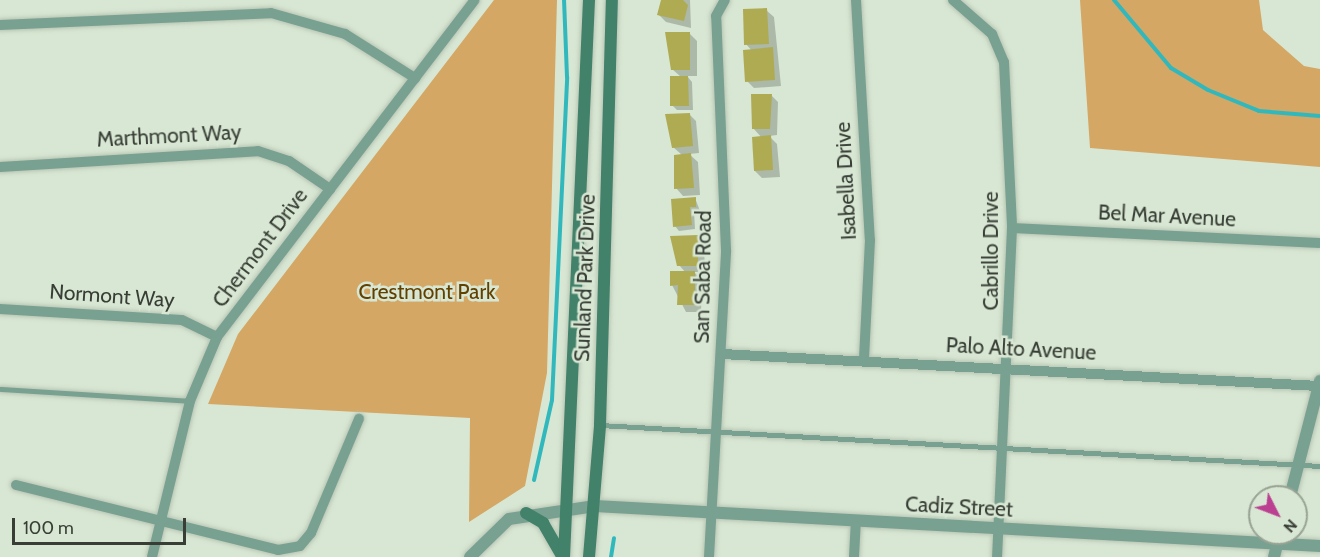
<!DOCTYPE html>
<html>
<head>
<meta charset="utf-8">
<style>
  body { margin:0 }
  #map { position:relative; width:1320px; height:557px; overflow:hidden; background:#d8e7d3; font-family:Cabin,sans-serif }
  div>[style] { position:absolute }
  .green>* { inset:0; background:#d5a764 }
  .shadow>* { inset:0; background:#0003 }
  .stream>* { height:4px; margin:-2px; padding:0 2px; transform-origin:2px; border-radius:2px; background:#31b8bd }
  .building>* { inset:0; background:#afab53 }
  .roads { filter:drop-shadow(0 0 2px #b8c5b4) drop-shadow(0 0 2px #b8c5b4) }
  .service>* { height:5px; margin:-2.5px; padding:0 2.5px; transform-origin:2.5px; border-radius:2.5px; background:#79a191 }
  .minor>* { height:10px; margin:-5px; padding:0 5px; transform-origin:5px; border-radius:5px; background:#79a191 }
  .tertiary>* { height:12px; margin:-6px; padding:0 6px; transform-origin:6px; border-radius:6px; background:#79a191 }
  .secondary>* { height:12px; margin:-6px; padding:0 6px; transform-origin:6px; border-radius:6px; background:#42816a }
  span { translate:-50% -50%; white-space:nowrap; text-align:center; line-height:1.15; -webkit-text-stroke:5px #d8e7d3; paint-order:stroke }
  .street-label { font-size:21px; color:#383e36 }
  .park-label { font-size:21px; color:#624000 }
  .north { position:absolute; left:1248px; top:485px; width:60px; height:60px; box-sizing:border-box; background:#d8e7d3; border:2px solid #98a394; border-radius:50%; rotate:132deg; font-size:16px; font-weight:700; line-height:24px; text-align:center; color:#383e36 }
  .north::after { content:''; display:block; margin:auto; width:21px; height:27px; background:#bc4091; clip-path:polygon(50% 0,100% 100%,50% 72%,0 100%) }
  .scale { position:absolute; left:12px; top:518px; width:174px; height:27px; box-sizing:border-box; border:3px solid #383e36; border-top:0; padding-left:8px; font-size:18px; line-height:21px; white-space:nowrap; color:#383e36; -webkit-text-stroke:4px #d8e7d3; paint-order:stroke }
</style>
</head>
<body>
<div id="map">
  <div class="green">
    <div style="clip-path:polygon(494px 0,557px 0,547px 373px,525px 486px,469px 522px,470px 418px,208px 404px,238px 334px)"></div>
    <div style="clip-path:polygon(1080px 0,1259px 0,1263px 30px,1304px 66px,1320px 69px,1320px 167px,1090px 148px)"></div>
  </div>
  <div class="shadow">
    <div style="clip-path:polygon(663px 0,690px 0,691px 28px,666px 22px,659px 15px)"></div>
    <div style="clip-path:polygon(766px 10px,774px 17px,781px 86px,754px 88px,747px 81px,752px 51px,746px 44px)"></div>
    <div style="clip-path:polygon(689px 33px,697px 41px,697px 76px,687px 76px,692px 82px,693px 110px,677px 110px,672px 105px,681px 77px,672px 69px)"></div>
    <div style="clip-path:polygon(771px 95px,778px 102px,777px 135px,769px 136px,777px 144px,780px 177px,762px 178px,755px 171px,762px 138px,753px 128px)"></div>
    <div style="clip-path:polygon(689px 114px,696px 121px,699px 153px,689px 154px,698px 162px,700px 195px,683px 196px,676px 188px,682px 155px,673px 147px)"></div>
    <div style="clip-path:polygon(695px 198px,700px 211px,694px 211px,695px 229px,679px 231px,675px 226px)"></div>
    <div style="clip-path:polygon(697px 237px,704px 244px,705px 272px,694px 272px,702px 280px,701px 312px,686px 312px,672px 285px,686px 273px,679px 265px)"></div>
  </div>
  <div class="stream">
    <div style="left:1114px;top:0;width:89px;rotate:50deg"></div>
    <div style="left:1171px;top:68px;width:43px;rotate:30.7deg"></div>
    <div style="left:1208px;top:90px;width:55px;rotate:22.4deg"></div>
    <div style="left:1259px;top:111px;width:61px;rotate:4.7deg"></div>
    <div style="left:534px;top:480px;width:82px;rotate:-77.3deg"></div>
    <div style="left:552px;top:400px;width:323px;rotate:-87.3deg"></div>
    <div style="left:567px;top:77px;width:77px;rotate:-92.2deg"></div>
    <div style="left:611px;top:557px;width:19px;rotate:-81deg"></div>
  </div>
  <div class="building">
    <div style="clip-path:polygon(661px 0,683px 0,688px 5px,684px 21px,657px 15px)"></div>
    <div style="clip-path:polygon(767px 8px,769px 44px,744px 45px,743px 9px)"></div>
    <div style="clip-path:polygon(665px 32px,690px 32px,690px 70px,671px 70px)"></div>
    <div style="clip-path:polygon(773px 47px,775px 80px,745px 82px,743px 50px)"></div>
    <div style="clip-path:polygon(670px 76px,688px 76px,689px 106px,670px 106px)"></div>
    <div style="clip-path:polygon(751px 94px,772px 94px,770px 129px,752px 129px)"></div>
    <div style="clip-path:polygon(690px 113px,693px 146px,672px 148px,665px 114px)"></div>
    <div style="clip-path:polygon(771px 135px,773px 170px,754px 171px,752px 137px)"></div>
    <div style="clip-path:polygon(691px 153px,694px 188px,674px 189px,674px 155px)"></div>
    <div style="clip-path:polygon(696px 197px,696px 207px,690px 207px,692px 225px,673px 227px,671px 199px)"></div>
    <div style="clip-path:polygon(698px 235px,698px 266px,677px 266px,670px 236px)"></div>
    <div style="clip-path:polygon(670px 271px,695px 271px,695px 305px,677px 305px,678px 285px,670px 286px)"></div>
  </div>
  <div class="roads">
    <div class="service">
      <div style="left:0;top:389px;width:190px;rotate:3.6deg"></div>
      <div style="left:600px;top:425px;width:721px;rotate:3.26deg"></div>
    </div>
    <div class="minor">
      <div style="left:856px;top:0;width:240px;rotate:86.7deg"></div>
      <div style="left:870px;top:240px;width:120px;rotate:92.9deg"></div>
      <div style="left:953px;top:0;width:52px;rotate:41.1deg"></div>
      <div style="left:992px;top:34px;width:30px;rotate:67deg"></div>
      <div style="left:1004px;top:62px;width:166px;rotate:87.2deg"></div>
      <div style="left:1012px;top:228px;width:329px;rotate:92.6deg"></div>
      <div style="left:0;top:25px;width:271px;rotate:-2.5deg"></div>
      <div style="left:271px;top:13px;width:77px;rotate:15.8deg"></div>
      <div style="left:345px;top:34px;width:83px;rotate:32.2deg"></div>
      <div style="left:0;top:167px;width:258px;rotate:-3.5deg"></div>
      <div style="left:258px;top:151px;width:33px;rotate:18deg"></div>
      <div style="left:289px;top:161px;width:50px;rotate:34.3deg"></div>
      <div style="left:1012px;top:228px;width:308px;rotate:2.8deg"></div>
      <div style="left:0;top:309px;width:182px;rotate:3.5deg"></div>
      <div style="left:182px;top:320px;width:39px;rotate:26deg"></div>
      <div style="left:722px;top:354px;width:597px;rotate:3.07deg"></div>
      <div style="left:16px;top:485px;width:270px;rotate:13.9deg"></div>
      <div style="left:278px;top:550px;width:22px;rotate:-10deg"></div>
      <div style="left:300px;top:546px;width:17px;rotate:-50deg"></div>
      <div style="left:311px;top:533px;width:124px;rotate:-67.2deg"></div>
      <div style="left:152px;top:557px;width:161px;rotate:-76.3deg"></div>
      <div style="left:190px;top:401px;width:69px;rotate:-67.1deg"></div>
      <div style="left:217px;top:337px;width:424px;rotate:-52.6deg"></div>
      <div style="left:709px;top:557px;width:307px;rotate:-86.8deg"></div>
      <div style="left:726px;top:250px;width:234px;rotate:-92.4deg"></div>
      <div style="left:716px;top:16px;width:18px;rotate:-61deg"></div>
      <div style="left:854px;top:557px;width:36px;rotate:-87deg"></div>
    </div>
    <div class="tertiary">
      <div style="left:1290px;top:497px;width:120px;rotate:-75.5deg"></div>
      <div style="left:470px;top:557px;width:54px;rotate:-44.3deg"></div>
      <div style="left:509px;top:519px;width:87px;rotate:-8.6deg"></div>
      <div style="left:595px;top:506px;width:726px;rotate:3.16deg"></div>
      <div style="left:1274px;top:557px;width:25px;rotate:-76deg"></div>
    </div>
    <div class="secondary">
      <div style="left:526px;top:513px;width:20px;rotate:30deg"></div>
      <div style="left:543px;top:523px;width:39px;rotate:60deg"></div>
      <div style="left:564px;top:557px;width:558px;rotate:-87.43deg"></div>
      <div style="left:589px;top:557px;width:132px;rotate:-85.2deg"></div>
      <div style="left:600px;top:425px;width:425px;rotate:-88.4deg"></div>
    </div>
  </div>
  <div class="street-label">
    <span style="left:169px;top:136px;rotate:-3deg">Marthmont Way</span>
    <span style="left:846px;top:181px;rotate:-93deg">Isabella Drive</span>
    <span style="left:1167px;top:216px;rotate:3deg">Bel Mar Avenue</span>
    <span style="left:260px;top:248px;rotate:-53deg">Chermont Drive</span>
    <span style="left:991px;top:251px;rotate:-90deg">Cabrillo Drive</span>
    <span style="left:703px;top:277px;rotate:-89deg">San Saba Road</span>
    <span style="left:585px;top:278px;rotate:-88deg">Sunland Park Drive</span>
    <span style="left:112px;top:296px;rotate:4deg">Normont Way</span>
    <span style="left:1021px;top:349px;rotate:3deg">Palo Alto Avenue</span>
    <span style="left:959px;top:507px;rotate:3deg">Cadiz Street</span>
  </div>
  <div class="park-label">
    <span style="left:427px;top:292px">Crestmont Park</span>
  </div>
  <div class="north">N</div>
  <div class="scale">100 m</div>
</div>
</body>
</html>
